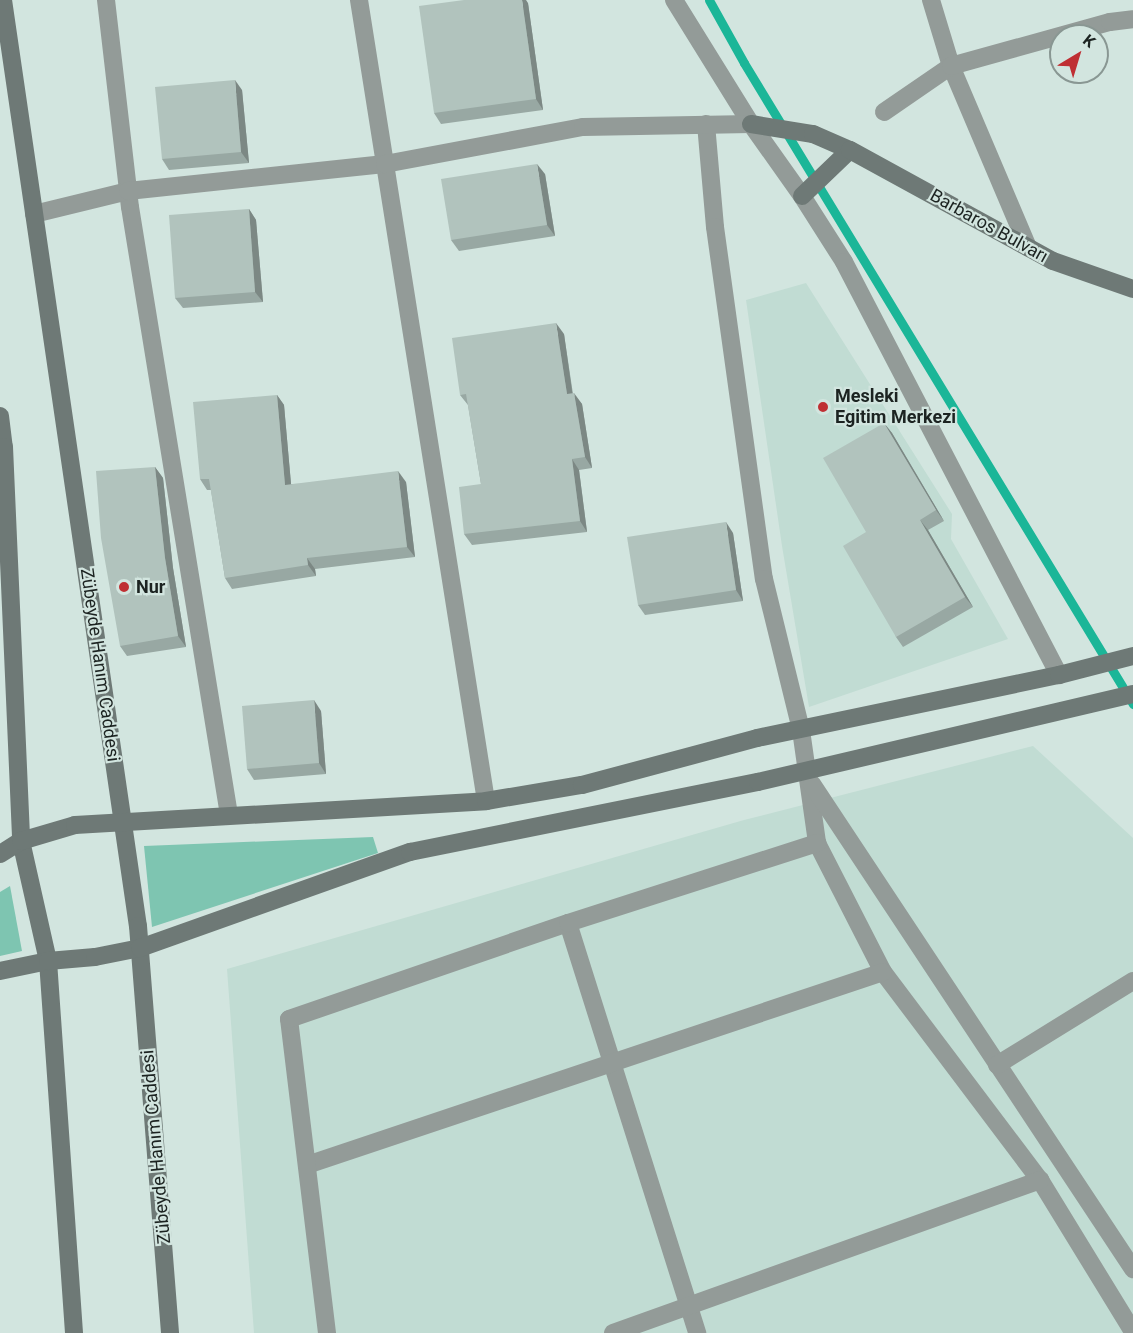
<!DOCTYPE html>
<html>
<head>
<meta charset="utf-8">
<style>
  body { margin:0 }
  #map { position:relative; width:1133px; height:1333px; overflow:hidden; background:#d2e5df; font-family:Roboto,sans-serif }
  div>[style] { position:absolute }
  .built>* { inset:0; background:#c1dcd3 }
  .green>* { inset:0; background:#7ec5b1 }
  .stream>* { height:9px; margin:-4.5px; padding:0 4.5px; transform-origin:4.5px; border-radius:4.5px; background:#1bb698 }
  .street>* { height:18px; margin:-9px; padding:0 9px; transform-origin:9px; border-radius:9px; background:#939b98 }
  .secondary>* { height:18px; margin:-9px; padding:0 9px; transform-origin:9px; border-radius:9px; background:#6e7976 }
  .wall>* { inset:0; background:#98a8a3 }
  .shaded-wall>* { inset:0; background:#7c8884 }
  .building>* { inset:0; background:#b1c3bd }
  .dots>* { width:16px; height:16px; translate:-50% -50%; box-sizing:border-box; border:3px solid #d2e5df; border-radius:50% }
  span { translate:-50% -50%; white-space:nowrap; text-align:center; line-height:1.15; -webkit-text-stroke:4.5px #d2e5df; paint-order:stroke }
  .street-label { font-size:18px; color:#1c2321 }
  .poi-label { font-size:18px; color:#1c2321; font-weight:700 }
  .left { translate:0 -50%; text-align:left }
  .north { position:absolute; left:1049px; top:24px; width:60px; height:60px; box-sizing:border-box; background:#d2e5df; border:2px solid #899793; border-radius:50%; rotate:38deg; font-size:16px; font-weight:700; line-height:24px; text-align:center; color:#1c2321 }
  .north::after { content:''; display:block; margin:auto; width:21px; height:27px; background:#bf2f33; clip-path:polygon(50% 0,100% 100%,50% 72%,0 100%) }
</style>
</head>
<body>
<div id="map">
  <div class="built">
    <div style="clip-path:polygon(806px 283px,952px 514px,951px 539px,1008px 639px,809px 707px,782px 546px,746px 300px)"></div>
    <div style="clip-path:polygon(1033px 746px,1133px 838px,1133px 1333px,254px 1333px,227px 969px,744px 820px)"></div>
  </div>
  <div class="green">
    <div style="clip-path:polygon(373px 837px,378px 853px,152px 927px,144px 846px)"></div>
    <div style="clip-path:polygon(10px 886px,22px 951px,0 956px,0 892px)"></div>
  </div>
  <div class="stream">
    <div style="left:709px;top:0;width:72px;rotate:60.9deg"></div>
    <div style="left:744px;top:63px;width:750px;rotate:58.75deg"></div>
  </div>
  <div class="street">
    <div style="left:106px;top:0;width:208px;rotate:83.4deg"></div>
    <div style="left:130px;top:207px;width:616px;rotate:80.75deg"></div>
    <div style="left:359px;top:0;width:811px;rotate:80.99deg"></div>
    <div style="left:674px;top:0;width:146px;rotate:58.2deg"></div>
    <div style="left:751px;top:124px;width:88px;rotate:54.7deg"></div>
    <div style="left:802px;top:196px;width:78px;rotate:57.5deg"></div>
    <div style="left:844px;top:262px;width:466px;rotate:62.5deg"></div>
    <div style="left:931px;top:0;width:69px;rotate:73.1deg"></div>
    <div style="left:951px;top:66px;width:197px;rotate:67deg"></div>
    <div style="left:884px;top:112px;width:81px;rotate:-34.5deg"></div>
    <div style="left:951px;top:66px;width:165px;rotate:-15.5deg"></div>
    <div style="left:1110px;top:22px;width:23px;rotate:-7deg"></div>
    <div style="left:706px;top:124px;width:103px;rotate:85deg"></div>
    <div style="left:715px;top:227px;width:355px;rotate:82.1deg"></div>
    <div style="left:764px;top:579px;width:155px;rotate:76.2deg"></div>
    <div style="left:801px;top:730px;width:114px;rotate:81.9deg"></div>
    <div style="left:817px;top:843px;width:145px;rotate:62.9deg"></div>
    <div style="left:883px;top:972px;width:261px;rotate:53deg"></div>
    <div style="left:1040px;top:1180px;width:178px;rotate:58.5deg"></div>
    <div style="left:34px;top:214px;width:97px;rotate:-13.7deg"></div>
    <div style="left:128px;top:191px;width:258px;rotate:-6deg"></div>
    <div style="left:385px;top:164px;width:201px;rotate:-10.6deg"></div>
    <div style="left:583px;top:127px;width:168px;rotate:-1deg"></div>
    <div style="left:812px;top:784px;width:582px;rotate:56.5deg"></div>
    <div style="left:568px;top:923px;width:430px;rotate:72.5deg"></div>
    <div style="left:997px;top:1065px;width:160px;rotate:-31.7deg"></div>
    <div style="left:307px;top:1165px;width:607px;rotate:-18.52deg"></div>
    <div style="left:327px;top:1333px;width:316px;rotate:-96.9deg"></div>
    <div style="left:289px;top:1019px;width:295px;rotate:-19deg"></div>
    <div style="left:568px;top:923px;width:262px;rotate:-17.8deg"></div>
    <div style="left:613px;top:1333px;width:454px;rotate:-19.7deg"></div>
  </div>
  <div class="secondary">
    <div style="left:3px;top:0;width:936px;rotate:81.71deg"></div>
    <div style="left:138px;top:926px;width:408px;rotate:85.5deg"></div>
    <div style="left:751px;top:124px;width:63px;rotate:9.2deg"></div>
    <div style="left:813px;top:134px;width:40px;rotate:23.4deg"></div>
    <div style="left:802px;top:196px;width:66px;rotate:-43.8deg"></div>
    <div style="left:850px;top:150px;width:231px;rotate:28.7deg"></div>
    <div style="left:1053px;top:261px;width:85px;rotate:19.3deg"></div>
    <div style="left:0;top:416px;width:31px;rotate:83deg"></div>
    <div style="left:4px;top:447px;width:394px;rotate:87.5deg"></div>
    <div style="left:21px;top:841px;width:123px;rotate:77.3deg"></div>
    <div style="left:48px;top:961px;width:373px;rotate:86deg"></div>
    <div style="left:0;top:854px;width:25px;rotate:-32deg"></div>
    <div style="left:21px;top:841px;width:56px;rotate:-16.5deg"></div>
    <div style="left:75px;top:825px;width:412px;rotate:-3.3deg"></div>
    <div style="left:486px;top:801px;width:97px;rotate:-9.5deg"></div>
    <div style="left:582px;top:785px;width:181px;rotate:-15deg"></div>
    <div style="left:757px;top:738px;width:309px;rotate:-11.8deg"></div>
    <div style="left:1059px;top:675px;width:76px;rotate:-14.4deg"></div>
    <div style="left:0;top:971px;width:49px;rotate:-11.8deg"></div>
    <div style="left:48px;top:961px;width:47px;rotate:-4.9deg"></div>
    <div style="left:95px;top:957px;width:46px;rotate:-11.3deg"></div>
    <div style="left:140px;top:948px;width:287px;rotate:-19.6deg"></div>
    <div style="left:410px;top:852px;width:355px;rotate:-11.4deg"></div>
    <div style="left:758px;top:782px;width:385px;rotate:-13.2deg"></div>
  </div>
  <div class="wall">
    <div style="clip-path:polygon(528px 3px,543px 110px,441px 124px,434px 113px)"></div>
    <div style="clip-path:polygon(242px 90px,249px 163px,169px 170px,162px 159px)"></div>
    <div style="clip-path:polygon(545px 174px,555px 236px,459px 251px,451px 240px)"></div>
    <div style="clip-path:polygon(249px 209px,256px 220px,263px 302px,183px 308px,175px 298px)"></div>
    <div style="clip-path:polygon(564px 334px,573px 394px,582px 404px,592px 468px,579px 470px,587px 532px,472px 545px,464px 534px,481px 484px,468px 405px,460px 395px)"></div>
    <div style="clip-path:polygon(277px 395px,284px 405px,291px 484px,406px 482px,415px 557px,315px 569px,316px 576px,232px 589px,225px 578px,211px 490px,207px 490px,200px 479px)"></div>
    <div style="clip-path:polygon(884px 423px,892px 433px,944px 521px,928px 530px,973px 607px,903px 647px,896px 637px,866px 532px)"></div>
    <div style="clip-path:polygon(155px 467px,163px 478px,173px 568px,186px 647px,127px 656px,120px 646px)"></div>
    <div style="clip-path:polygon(733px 533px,743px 601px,645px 615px,638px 605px)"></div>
    <div style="clip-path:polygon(321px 711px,326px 774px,254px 780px,247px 769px)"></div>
  </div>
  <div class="shaded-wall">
    <div style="clip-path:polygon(522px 0,526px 0,528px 3px,543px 110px,536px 99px)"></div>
    <div style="clip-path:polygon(235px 80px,242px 90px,249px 163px,241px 152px)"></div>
    <div style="clip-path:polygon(537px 164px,545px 174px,555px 236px,547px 225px)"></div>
    <div style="clip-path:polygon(249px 209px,256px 220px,263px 302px,255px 292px)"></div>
    <div style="clip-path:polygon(556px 323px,564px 334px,574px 405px,567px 394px)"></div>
    <div style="clip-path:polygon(574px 393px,582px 404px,592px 468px,585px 457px)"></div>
    <div style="clip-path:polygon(277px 395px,284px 405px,292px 495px,285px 485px)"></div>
    <div style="clip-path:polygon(884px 423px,892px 433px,944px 521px,936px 510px)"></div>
    <div style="clip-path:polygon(572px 459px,579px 470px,587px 532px,580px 521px)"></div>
    <div style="clip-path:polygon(155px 467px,163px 478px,173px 568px,186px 647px,178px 636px,165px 558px)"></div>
    <div style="clip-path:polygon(398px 471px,406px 482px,415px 557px,407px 547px)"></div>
    <div style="clip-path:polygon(920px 520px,928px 530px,973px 607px,965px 597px)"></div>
    <div style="clip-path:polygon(726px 522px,733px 533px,743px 601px,736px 590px)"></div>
    <div style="clip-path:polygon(307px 558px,315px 569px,316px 576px,308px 565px)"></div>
    <div style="clip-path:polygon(314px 700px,321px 711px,326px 774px,319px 763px)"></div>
  </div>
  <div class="building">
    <div style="clip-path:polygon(464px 0,522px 0,536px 99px,434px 113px,419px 6px)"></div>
    <div style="clip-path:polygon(235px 80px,241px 152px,162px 159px,155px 87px)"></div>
    <div style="clip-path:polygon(537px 164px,547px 225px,451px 240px,441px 179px)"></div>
    <div style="clip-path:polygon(249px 209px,255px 292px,175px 298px,169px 215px)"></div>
    <div style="clip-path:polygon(556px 323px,567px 394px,574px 393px,585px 457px,572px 459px,580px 521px,464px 534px,459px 487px,481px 484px,466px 394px,460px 395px,452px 338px)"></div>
    <div style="clip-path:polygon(277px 395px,285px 485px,398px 471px,407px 547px,307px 558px,308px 565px,225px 578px,209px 479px,200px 479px,193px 402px)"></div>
    <div style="clip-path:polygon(884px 423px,936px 510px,920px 520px,965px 597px,896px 637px,843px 546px,866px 532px,823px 458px)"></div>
    <div style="clip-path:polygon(155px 467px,165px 558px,178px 636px,120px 646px,101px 538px,96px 471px)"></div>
    <div style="clip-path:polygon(726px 522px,736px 590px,638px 605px,627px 537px)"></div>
    <div style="clip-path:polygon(314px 700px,319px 763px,247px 769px,242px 706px)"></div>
  </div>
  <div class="dots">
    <div style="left:823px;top:407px;background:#bf2f33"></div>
    <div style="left:124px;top:587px;background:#bf2f33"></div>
  </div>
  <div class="street-label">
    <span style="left:989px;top:226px;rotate:29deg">Barbaros Bulvarı</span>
    <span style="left:100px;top:665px;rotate:82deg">Zübeyde Hanım Caddesi</span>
    <span style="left:156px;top:1147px;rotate:-95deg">Zübeyde Hanım Caddesi</span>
  </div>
  <div class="poi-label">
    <span class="left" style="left:835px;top:407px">Mesleki<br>Egitim Merkezi</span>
    <span class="left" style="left:136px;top:587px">Nur</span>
  </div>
  <div class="north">K</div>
</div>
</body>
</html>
